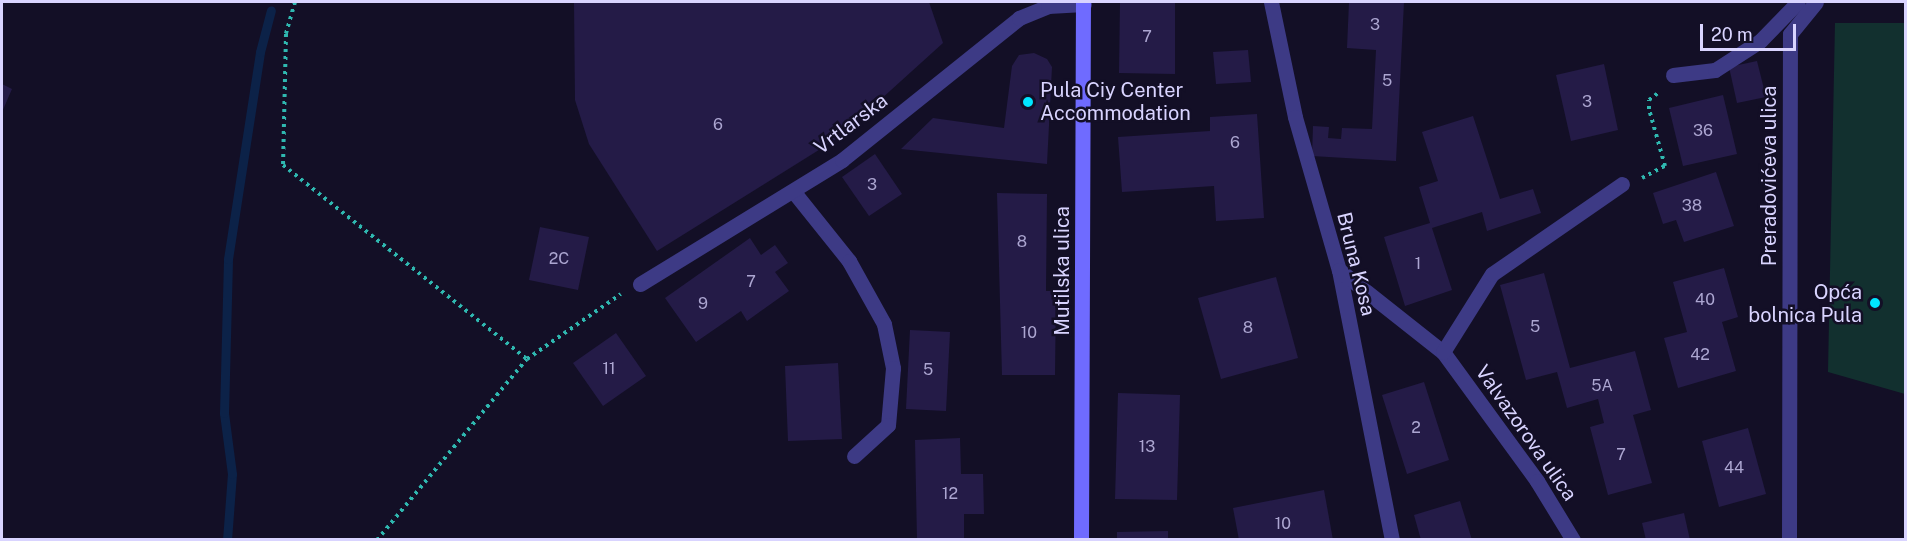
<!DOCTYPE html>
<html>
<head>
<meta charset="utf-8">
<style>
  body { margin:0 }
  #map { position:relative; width:1907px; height:541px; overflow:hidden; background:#130f26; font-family:"Public Sans",sans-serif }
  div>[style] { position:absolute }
  .green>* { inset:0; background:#12302f }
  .stream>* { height:9px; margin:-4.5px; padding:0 4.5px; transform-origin:4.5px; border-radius:4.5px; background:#0c2248 }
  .building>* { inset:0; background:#241b47 }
  .path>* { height:4px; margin-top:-2px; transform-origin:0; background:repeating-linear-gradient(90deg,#2fb8b0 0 3px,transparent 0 7.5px) }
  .service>* { height:15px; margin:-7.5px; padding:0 7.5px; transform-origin:7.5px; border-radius:7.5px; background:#3d3a85 }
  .minor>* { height:15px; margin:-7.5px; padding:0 7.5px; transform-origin:7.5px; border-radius:7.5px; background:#3d3a85 }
  .secondary>* { height:15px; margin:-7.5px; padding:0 7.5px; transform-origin:7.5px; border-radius:7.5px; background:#6f6bff }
  .dots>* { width:16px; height:16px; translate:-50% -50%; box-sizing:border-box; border:3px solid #130f26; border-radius:50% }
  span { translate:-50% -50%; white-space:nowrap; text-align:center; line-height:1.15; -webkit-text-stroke:5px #130f26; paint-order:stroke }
  .number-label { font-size:16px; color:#aca6d1 }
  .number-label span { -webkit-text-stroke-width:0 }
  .poi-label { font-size:20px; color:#d9d4ff }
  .left { translate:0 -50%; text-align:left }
  .right { translate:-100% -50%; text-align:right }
  .street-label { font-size:20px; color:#d9d4ff }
  .frame { position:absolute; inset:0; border:3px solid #d9d4ff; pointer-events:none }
  .scale { position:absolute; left:1700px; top:24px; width:96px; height:27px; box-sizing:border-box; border:3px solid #d9d4ff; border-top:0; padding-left:8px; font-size:18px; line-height:21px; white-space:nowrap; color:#d9d4ff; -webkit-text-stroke:4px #130f26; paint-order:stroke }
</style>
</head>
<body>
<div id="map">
  <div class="green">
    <div style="clip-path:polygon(1835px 23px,1905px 23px,1905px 394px,1828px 372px)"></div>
  </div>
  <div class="stream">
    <div style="left:227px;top:540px;width:66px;rotate:-85.7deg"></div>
    <div style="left:232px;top:474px;width:62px;rotate:-97.5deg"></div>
    <div style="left:224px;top:413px;width:154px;rotate:-88.5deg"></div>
    <div style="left:228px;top:259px;width:209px;rotate:-81.2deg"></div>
    <div style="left:260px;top:52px;width:43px;rotate:-75.3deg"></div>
  </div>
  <div class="building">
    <div style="clip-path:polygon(574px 2px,929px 2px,943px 43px,838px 138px,657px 251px,589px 144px,575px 100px)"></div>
    <div style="clip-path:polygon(1120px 2px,1175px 2px,1175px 74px,1119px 73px)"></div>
    <div style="clip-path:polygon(1349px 2px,1404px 2px,1396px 161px,1312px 156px,1313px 126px,1329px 127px,1328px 138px,1341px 139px,1342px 128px,1372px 129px,1376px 50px,1347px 48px)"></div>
    <div style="clip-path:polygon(1248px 50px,1251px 82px,1216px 84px,1213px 52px)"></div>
    <div style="clip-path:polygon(1034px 53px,1047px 59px,1052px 67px,1047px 164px,901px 149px,933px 118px,1004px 128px,1012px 66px,1019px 55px)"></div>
    <div style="clip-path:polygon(1757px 61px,1766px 97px,1737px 103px,1729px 67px)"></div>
    <div style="clip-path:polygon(1604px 64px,1618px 130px,1571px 141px,1556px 75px)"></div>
    <div style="clip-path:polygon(2px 84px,12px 89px,2px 112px)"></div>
    <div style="clip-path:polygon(1723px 95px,1737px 154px,1683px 166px,1669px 108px)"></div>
    <div style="clip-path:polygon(1257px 114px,1264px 218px,1216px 221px,1214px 186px,1122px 192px,1118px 137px,1210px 131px,1210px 117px)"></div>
    <div style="clip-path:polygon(1473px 116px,1500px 199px,1533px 189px,1541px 213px,1487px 231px,1482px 212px,1432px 228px,1452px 290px,1405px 306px,1384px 237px,1430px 223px,1419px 187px,1438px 181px,1422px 132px)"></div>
    <div style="clip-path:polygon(875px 154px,902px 194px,869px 216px,842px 177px)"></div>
    <div style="clip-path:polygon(1716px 172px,1734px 226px,1684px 242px,1676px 220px,1663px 224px,1653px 193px)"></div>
    <div style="clip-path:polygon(997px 193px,1047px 194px,1046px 291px,1056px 291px,1055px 375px,1002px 375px)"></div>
    <div style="clip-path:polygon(540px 227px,589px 237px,578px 290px,529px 280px)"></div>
    <div style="clip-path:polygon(750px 238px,761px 255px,775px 245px,788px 263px,775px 272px,789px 291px,747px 321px,741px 311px,696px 342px,665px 298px)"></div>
    <div style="clip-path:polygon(1724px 268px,1738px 317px,1722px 322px,1736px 371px,1678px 388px,1664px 338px,1687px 332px,1673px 282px)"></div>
    <div style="clip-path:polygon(1544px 273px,1570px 368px,1635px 351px,1651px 410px,1633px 415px,1652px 483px,1608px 495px,1590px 427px,1604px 423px,1598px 399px,1567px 408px,1557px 372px,1526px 380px,1500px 285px)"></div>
    <div style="clip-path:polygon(1276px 277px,1298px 358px,1221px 379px,1198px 298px)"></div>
    <div style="clip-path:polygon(910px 330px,950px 332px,946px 411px,906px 409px)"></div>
    <div style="clip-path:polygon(616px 333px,646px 376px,603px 406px,573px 363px)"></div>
    <div style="clip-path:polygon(838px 363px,842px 439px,788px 441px,785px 366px)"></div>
    <div style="clip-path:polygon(1424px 382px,1449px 460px,1407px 474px,1382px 395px)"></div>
    <div style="clip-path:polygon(1118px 393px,1180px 395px,1177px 500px,1115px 499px)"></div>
    <div style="clip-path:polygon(1748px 428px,1766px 494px,1719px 507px,1702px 441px)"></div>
    <div style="clip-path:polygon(960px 438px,961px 474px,983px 474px,984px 514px,964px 514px,964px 540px,917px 540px,915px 440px)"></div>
    <div style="clip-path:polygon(1324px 490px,1333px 540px,1239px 540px,1233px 508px)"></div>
    <div style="clip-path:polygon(1460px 501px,1472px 540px,1421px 540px,1414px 515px)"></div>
    <div style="clip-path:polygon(1684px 513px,1690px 540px,1646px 540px,1642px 523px)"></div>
    <div style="clip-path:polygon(1168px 531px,1168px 540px,1117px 540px,1117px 532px)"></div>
  </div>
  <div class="path">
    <div style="left:295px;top:2px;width:33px;rotate:106deg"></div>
    <div style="left:286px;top:34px;width:131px;rotate:91.3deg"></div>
    <div style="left:283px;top:165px;width:312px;rotate:38.5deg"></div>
    <div style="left:527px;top:359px;width:114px;rotate:-34.7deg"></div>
    <div style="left:1642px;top:178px;width:26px;rotate:-28deg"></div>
    <div style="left:1665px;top:166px;width:59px;rotate:-105.7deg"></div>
    <div style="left:1649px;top:109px;width:9px;rotate:-90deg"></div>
    <div style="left:1649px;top:100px;width:11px;rotate:-38deg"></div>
    <div style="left:377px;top:540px;width:235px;rotate:-50.4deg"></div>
  </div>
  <div class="service">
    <div style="left:1673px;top:75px;width:42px;rotate:-6.8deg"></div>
    <div style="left:1715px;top:70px;width:54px;rotate:-32.8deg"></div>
    <div style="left:1760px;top:41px;width:54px;rotate:-45.7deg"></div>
    <div style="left:793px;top:191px;width:90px;rotate:51.3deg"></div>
    <div style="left:849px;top:261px;width:72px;rotate:60.9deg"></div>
    <div style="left:884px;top:324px;width:45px;rotate:78.4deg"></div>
    <div style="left:893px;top:368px;width:57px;rotate:95deg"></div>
    <div style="left:888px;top:425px;width:46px;rotate:137.6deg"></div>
  </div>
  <div class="minor">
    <div style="left:1271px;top:2px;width:117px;rotate:78.2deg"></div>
    <div style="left:1295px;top:117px;width:159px;rotate:74deg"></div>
    <div style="left:1339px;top:270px;width:275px;rotate:78.9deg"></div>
    <div style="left:1339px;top:270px;width:132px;rotate:38.3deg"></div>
    <div style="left:1443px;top:352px;width:160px;rotate:53.9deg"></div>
    <div style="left:1537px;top:481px;width:69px;rotate:58.6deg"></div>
    <div style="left:640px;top:284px;width:237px;rotate:-31.5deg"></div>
    <div style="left:842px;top:160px;width:227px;rotate:-38.7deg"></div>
    <div style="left:1019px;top:18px;width:31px;rotate:-22deg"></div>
    <div style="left:1048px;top:6px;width:36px;rotate:-3deg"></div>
    <div style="left:1443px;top:352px;width:92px;rotate:-57.9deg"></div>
    <div style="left:1492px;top:274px;width:158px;rotate:-34.7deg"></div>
    <div style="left:1789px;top:540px;width:506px;rotate:-89.89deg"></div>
    <div style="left:1790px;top:34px;width:41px;rotate:-50.9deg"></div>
  </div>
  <div class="secondary">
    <div style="left:1081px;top:540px;width:538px;rotate:-89.79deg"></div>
  </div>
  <div class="dots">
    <div style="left:1028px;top:102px;background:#00e5ff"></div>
    <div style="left:1875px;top:303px;background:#00e5ff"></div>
  </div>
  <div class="number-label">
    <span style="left:1375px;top:25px">3</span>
    <span style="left:1147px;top:37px">7</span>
    <span style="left:1387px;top:81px">5</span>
    <span style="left:1587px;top:102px">3</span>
    <span style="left:718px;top:125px">6</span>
    <span style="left:1703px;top:131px">36</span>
    <span style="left:1235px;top:143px">6</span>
    <span style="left:872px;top:185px">3</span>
    <span style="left:1692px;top:206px">38</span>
    <span style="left:1022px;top:242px">8</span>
    <span style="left:559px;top:259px">2C</span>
    <span style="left:1418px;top:264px">1</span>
    <span style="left:751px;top:282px">7</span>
    <span style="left:1705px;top:300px">40</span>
    <span style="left:703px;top:304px">9</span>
    <span style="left:1535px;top:327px">5</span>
    <span style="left:1248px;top:328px">8</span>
    <span style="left:1029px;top:333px">10</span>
    <span style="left:1700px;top:355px">42</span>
    <span style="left:609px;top:369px">11</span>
    <span style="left:928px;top:370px">5</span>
    <span style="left:1602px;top:386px">5A</span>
    <span style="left:1416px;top:428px">2</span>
    <span style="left:1147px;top:447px">13</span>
    <span style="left:1621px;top:455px">7</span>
    <span style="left:1734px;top:468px">44</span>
    <span style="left:950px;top:494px">12</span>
    <span style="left:1283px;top:524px">10</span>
  </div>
  <div class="poi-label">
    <span class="left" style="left:1040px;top:102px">Pula Ciy Center<br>Accommodation</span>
    <span class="right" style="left:1862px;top:304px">Opća<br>bolnica Pula</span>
  </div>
  <div class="street-label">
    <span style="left:851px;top:124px;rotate:-37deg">Vrtlarska</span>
    <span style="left:1769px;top:176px;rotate:-90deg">Preradovićeva ulica</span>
    <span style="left:1356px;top:264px;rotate:76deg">Bruna Kosa</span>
    <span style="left:1062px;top:271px;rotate:-90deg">Mutilska ulica</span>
    <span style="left:1526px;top:433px;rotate:55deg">Valvazorova ulica</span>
  </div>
  <div class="frame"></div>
  <div class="scale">20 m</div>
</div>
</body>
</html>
